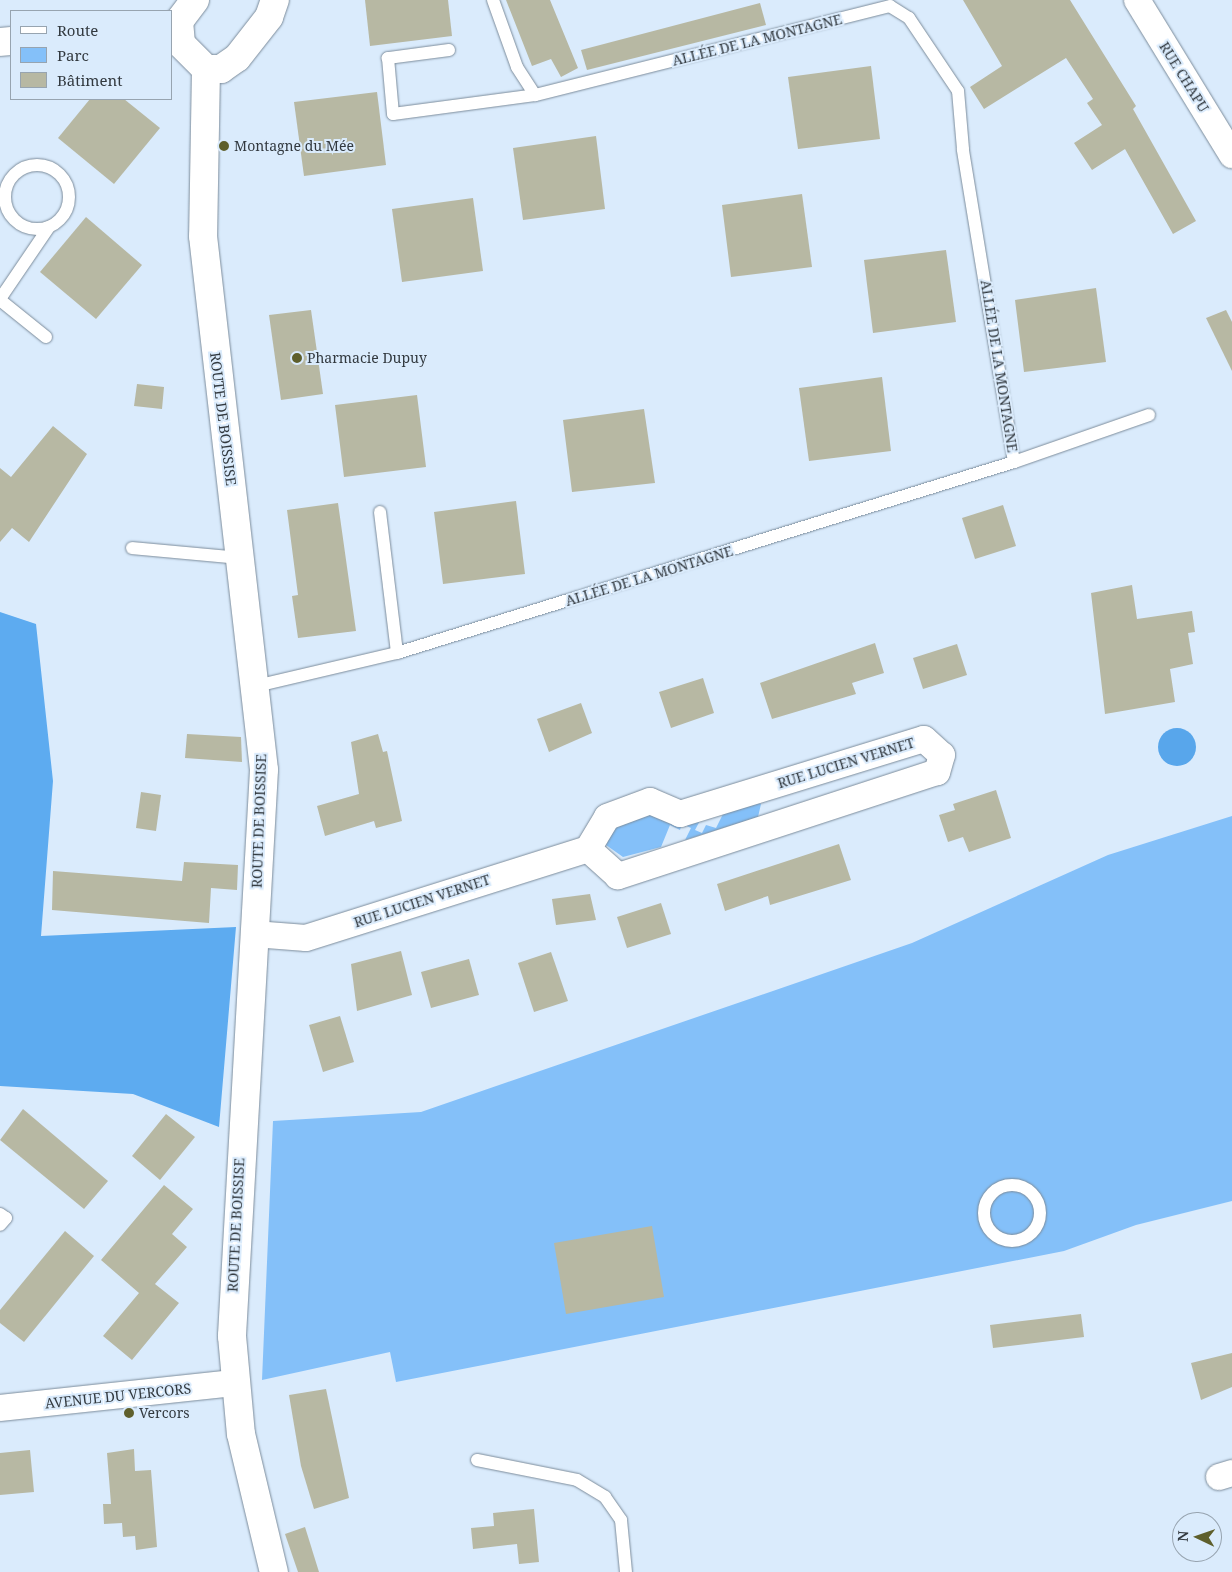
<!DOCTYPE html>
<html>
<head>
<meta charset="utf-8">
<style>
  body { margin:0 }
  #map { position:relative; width:1232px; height:1572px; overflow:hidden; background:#daebfc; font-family:"Noto Serif",serif }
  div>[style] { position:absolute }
  .green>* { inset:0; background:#84c0f9 }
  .forest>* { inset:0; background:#5dabf0 }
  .water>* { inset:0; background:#58a6eb }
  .round { border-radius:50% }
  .building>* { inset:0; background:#b7b8a3 }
  .roads { filter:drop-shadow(0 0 1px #7c8c9b) drop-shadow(0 0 1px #7c8c9b) }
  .lane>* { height:12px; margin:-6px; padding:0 6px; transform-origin:6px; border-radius:6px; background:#fff }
  .lane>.ring { margin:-6px; padding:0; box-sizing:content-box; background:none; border:12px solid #fff; border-radius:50% }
  .street>* { height:26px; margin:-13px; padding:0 13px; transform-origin:13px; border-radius:13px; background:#fff }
  .secondary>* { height:28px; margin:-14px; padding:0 14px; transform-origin:14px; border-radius:14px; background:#fff }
  .dots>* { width:14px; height:14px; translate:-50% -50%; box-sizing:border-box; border:2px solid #daebfc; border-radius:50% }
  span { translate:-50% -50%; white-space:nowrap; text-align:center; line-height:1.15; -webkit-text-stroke:4px #daebfc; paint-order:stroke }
  .street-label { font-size:14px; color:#32393f }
  .poi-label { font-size:14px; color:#32393f }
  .left { translate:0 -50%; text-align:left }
  .legend { position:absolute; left:10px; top:10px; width:162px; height:90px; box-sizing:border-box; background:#daebfc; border:1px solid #97a4b0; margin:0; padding:6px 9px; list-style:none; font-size:15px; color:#32393f }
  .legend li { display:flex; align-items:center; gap:10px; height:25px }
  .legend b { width:25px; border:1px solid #97a4b0 }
  .north { position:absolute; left:1172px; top:1512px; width:50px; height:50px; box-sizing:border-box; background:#daebfc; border:1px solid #97a4b0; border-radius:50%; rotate:273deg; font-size:14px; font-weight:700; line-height:20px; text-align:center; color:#32393f }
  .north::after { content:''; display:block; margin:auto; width:18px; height:22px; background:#5e5f2c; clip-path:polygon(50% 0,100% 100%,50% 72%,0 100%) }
</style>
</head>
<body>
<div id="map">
  <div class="green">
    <div style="clip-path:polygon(754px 799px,761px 804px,758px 817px,685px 840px,691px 828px,682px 824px,680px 830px,670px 825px,661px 847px,623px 857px,606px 845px,618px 820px,643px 813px,703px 815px,695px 830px,702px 833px,706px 825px,716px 828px,726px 808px)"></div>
    <div style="clip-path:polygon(1232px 816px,1232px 1201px,1136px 1225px,1064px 1251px,396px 1382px,390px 1352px,262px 1380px,273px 1121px,421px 1112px,912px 943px,1108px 855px)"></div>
  </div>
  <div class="forest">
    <div style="clip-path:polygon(0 612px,36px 624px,53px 781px,41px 936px,236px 927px,219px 1127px,133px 1094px,0 1086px)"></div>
  </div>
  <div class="water">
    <div class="round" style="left:1158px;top:728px;width:38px;height:38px"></div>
  </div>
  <div class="building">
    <div style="clip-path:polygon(365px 0,448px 0,452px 36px,370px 46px)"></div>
    <div style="clip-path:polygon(506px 0,550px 0,578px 68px,561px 77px,551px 59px,532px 66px)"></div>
    <div style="clip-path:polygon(963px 0,1070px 0,1136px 106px,1133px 109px,1196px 221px,1173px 234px,1125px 149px,1092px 170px,1074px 143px,1102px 125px,1087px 103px,1093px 99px,1066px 58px,984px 109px,970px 87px,1002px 66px)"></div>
    <div style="clip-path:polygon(760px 3px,766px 25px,587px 70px,581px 50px)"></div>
    <div style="clip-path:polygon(871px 66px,880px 139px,798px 149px,788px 77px)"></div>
    <div style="clip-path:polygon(377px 92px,386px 165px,304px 176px,294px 102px)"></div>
    <div style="clip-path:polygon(90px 99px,124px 99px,160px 128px,114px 184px,58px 138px)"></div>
    <div style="clip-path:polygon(596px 136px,605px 209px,523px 220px,513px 148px)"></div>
    <div style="clip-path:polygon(802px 194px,812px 267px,731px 277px,722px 205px)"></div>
    <div style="clip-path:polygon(473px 198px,483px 271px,402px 282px,392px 209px)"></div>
    <div style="clip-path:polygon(86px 217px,142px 265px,96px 319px,40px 272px)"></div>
    <div style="clip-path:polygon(946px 250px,956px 322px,873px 333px,864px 260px)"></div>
    <div style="clip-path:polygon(1096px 288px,1106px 362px,1024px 372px,1015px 300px)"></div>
    <div style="clip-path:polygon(311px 310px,323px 394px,281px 400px,269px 315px)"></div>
    <div style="clip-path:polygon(1226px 310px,1232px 322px,1232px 371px,1206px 318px)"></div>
    <div style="clip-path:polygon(882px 377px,891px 451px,809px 461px,799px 388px)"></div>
    <div style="clip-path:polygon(137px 384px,164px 387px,162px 409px,134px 406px)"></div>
    <div style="clip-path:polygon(417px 395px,426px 467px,344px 477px,335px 405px)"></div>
    <div style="clip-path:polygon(644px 409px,655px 483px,572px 492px,563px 420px)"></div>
    <div style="clip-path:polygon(53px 426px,87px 454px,29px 542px,12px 528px,0 542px,0 468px,11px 477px)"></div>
    <div style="clip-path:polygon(516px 501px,525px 574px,443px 584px,434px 512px)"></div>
    <div style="clip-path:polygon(338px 503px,356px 631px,298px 638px,292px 596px,298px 595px,287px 510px)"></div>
    <div style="clip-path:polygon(1003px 505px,1016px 546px,975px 559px,962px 518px)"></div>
    <div style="clip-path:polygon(1132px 585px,1137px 619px,1192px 611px,1195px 632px,1188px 633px,1193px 664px,1170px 669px,1175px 702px,1105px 714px,1091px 593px)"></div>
    <div style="clip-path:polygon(875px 643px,884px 673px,852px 683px,856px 694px,772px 719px,760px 683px)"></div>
    <div style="clip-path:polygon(957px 644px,967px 675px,923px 689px,913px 658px)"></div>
    <div style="clip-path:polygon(703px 678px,714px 713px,671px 728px,659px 692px)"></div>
    <div style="clip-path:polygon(581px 703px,592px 733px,549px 752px,537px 719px)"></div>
    <div style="clip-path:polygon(187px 734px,241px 737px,242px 762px,185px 758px)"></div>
    <div style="clip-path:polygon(378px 734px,383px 752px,387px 751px,402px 821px,376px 828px,374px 821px,325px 836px,317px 806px,359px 794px,351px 742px)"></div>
    <div style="clip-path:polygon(996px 790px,1011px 838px,969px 852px,963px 837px,948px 842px,939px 815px,955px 810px,953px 804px)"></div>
    <div style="clip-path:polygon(141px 792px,161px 795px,156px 831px,136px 828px)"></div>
    <div style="clip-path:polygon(839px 844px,851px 880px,770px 905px,768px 896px,725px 911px,717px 884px)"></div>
    <div style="clip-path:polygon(184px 862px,238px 865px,237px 890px,211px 888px,209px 923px,52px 910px,53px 871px,182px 881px)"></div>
    <div style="clip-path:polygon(590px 894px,596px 920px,556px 925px,552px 899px)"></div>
    <div style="clip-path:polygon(661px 903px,671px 934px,627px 948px,617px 917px)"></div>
    <div style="clip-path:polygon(401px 951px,412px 995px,357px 1011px,351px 964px)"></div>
    <div style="clip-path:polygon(551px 952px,568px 1001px,534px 1012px,518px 963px)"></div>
    <div style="clip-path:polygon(469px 959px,479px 995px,431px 1008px,421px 972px)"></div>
    <div style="clip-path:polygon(340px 1016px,354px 1062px,323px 1072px,309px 1025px)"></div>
    <div style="clip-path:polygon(23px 1109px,108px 1181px,84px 1209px,0 1140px)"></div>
    <div style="clip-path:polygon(166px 1114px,195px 1137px,160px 1180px,132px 1156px)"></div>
    <div style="clip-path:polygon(164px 1185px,193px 1209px,172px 1234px,187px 1247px,155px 1284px,179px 1303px,132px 1360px,103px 1336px,139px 1293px,101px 1260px)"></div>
    <div style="clip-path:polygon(652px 1226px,664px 1297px,566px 1314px,554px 1243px)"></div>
    <div style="clip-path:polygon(65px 1231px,94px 1256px,24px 1342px,0 1323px,0 1310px)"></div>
    <div style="clip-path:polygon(1081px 1314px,1084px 1337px,993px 1348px,990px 1325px)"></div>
    <div style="clip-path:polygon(1232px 1353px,1232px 1387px,1201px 1400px,1191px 1363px)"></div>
    <div style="clip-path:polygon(326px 1389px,349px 1498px,314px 1509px,301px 1466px,289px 1395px)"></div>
    <div style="clip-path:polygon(134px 1449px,135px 1471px,151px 1470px,157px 1547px,136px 1550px,135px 1536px,123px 1537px,122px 1523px,104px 1524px,103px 1504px,111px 1504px,107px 1453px)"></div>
    <div style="clip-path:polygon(30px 1450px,34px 1492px,0 1495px,0 1453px)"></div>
    <div style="clip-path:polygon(534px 1509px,539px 1562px,519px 1564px,517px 1544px,473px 1549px,471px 1528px,494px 1526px,493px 1513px)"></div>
    <div style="clip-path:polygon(305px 1527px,319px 1572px,298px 1572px,285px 1534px)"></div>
  </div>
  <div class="roads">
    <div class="lane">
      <div style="left:449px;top:50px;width:62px;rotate:172.5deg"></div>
      <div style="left:388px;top:58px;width:56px;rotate:84.9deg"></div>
      <div style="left:393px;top:114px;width:143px;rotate:-7.6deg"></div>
      <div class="ring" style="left:5px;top:165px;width:52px;height:52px"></div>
      <div style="left:0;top:299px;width:87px;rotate:-55.8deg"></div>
      <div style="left:0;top:300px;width:59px;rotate:38.8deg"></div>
      <div style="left:1014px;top:462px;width:143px;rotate:-19.2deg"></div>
      <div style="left:380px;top:512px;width:142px;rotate:83.1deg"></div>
      <div style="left:132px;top:548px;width:108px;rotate:5.3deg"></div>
      <div style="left:256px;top:686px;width:145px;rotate:-13.2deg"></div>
      <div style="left:397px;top:653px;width:646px;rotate:-17.2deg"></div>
      <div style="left:1014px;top:462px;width:317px;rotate:-99.3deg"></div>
      <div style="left:963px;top:149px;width:58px;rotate:-94.9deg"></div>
      <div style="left:958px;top:91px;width:88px;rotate:-123.9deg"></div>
      <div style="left:909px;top:18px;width:22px;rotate:-148deg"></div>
      <div style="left:890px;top:6px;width:366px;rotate:165.9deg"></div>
      <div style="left:535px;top:95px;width:33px;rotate:-123deg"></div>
      <div style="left:517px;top:67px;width:71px;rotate:-109.7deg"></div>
      <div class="ring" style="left:984px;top:1185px;width:44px;height:44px"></div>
      <div style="left:0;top:1214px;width:7px;rotate:34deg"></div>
      <div style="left:6px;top:1218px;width:9px;rotate:131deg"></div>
      <div style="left:477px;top:1460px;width:102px;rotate:11.3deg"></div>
      <div style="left:577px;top:1480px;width:33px;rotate:31deg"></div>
      <div style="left:605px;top:1497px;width:28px;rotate:55deg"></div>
      <div style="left:621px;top:1520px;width:52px;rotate:84.5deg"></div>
    </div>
    <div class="street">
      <div style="left:1137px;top:0;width:182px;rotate:58.5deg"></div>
      <div style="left:924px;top:739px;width:24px;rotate:42deg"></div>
      <div style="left:942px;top:755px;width:18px;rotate:106deg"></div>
      <div style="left:937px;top:772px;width:336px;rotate:161.9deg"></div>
      <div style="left:618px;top:876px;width:40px;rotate:-138deg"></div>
      <div style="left:588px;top:849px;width:37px;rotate:-59deg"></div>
      <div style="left:607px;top:817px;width:46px;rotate:-20.4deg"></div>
      <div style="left:650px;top:801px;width:33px;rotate:23deg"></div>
      <div style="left:680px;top:814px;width:255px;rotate:-17.1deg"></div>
      <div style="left:254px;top:934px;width:52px;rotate:4.4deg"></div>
      <div style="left:306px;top:938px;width:296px;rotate:-17.5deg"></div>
      <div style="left:0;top:1408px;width:236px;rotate:-6.1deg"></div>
      <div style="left:1219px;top:1477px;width:14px;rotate:-17deg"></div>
    </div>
    <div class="secondary">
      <div style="left:195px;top:0;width:26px;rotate:127deg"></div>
      <div style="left:179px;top:21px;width:23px;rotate:85deg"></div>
      <div style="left:181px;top:44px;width:35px;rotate:45deg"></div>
      <div style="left:206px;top:69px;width:15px"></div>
      <div style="left:221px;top:69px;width:19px;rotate:-35deg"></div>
      <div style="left:237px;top:58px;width:52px;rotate:-52deg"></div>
      <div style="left:269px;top:17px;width:18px;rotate:-71deg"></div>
      <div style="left:0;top:42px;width:11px;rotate:-5deg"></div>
      <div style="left:206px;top:69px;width:167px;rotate:91deg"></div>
      <div style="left:203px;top:236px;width:537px;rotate:83.48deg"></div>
      <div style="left:264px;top:770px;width:567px;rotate:93.24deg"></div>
      <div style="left:232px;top:1336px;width:98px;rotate:84.8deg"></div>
      <div style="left:241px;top:1434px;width:142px;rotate:76.6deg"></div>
    </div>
  </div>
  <div class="dots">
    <div style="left:224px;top:146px;background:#5e5f2c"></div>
    <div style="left:297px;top:358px;background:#5e5f2c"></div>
    <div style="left:129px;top:1413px;background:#5e5f2c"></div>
  </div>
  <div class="street-label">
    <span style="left:757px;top:40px;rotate:-14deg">ALLÉE DE LA MONTAGNE</span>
    <span style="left:1184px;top:77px;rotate:58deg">RUE CHAPU</span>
    <span style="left:999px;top:366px;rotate:81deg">ALLÉE DE LA MONTAGNE</span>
    <span style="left:223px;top:419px;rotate:83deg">ROUTE DE BOISSISE</span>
    <span style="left:649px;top:576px;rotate:-17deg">ALLÉE DE LA MONTAGNE</span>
    <span style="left:846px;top:763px;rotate:-17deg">RUE LUCIEN VERNET</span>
    <span style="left:259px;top:821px;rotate:-88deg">ROUTE DE BOISSISE</span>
    <span style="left:422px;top:901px;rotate:-18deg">RUE LUCIEN VERNET</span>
    <span style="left:236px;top:1225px;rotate:-87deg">ROUTE DE BOISSISE</span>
    <span style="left:118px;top:1396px;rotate:-6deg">AVENUE DU VERCORS</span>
  </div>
  <div class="poi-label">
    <span class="left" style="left:234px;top:146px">Montagne du Mée</span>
    <span class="left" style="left:307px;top:358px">Pharmacie Dupuy</span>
    <span class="left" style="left:139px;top:1413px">Vercors</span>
  </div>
  <ul class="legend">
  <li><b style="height:6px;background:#fff"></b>Route</li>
  <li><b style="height:14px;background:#84c0f9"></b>Parc</li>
  <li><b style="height:14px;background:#b7b8a3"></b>Bâtiment</li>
  </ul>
  <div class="north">N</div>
</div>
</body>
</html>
